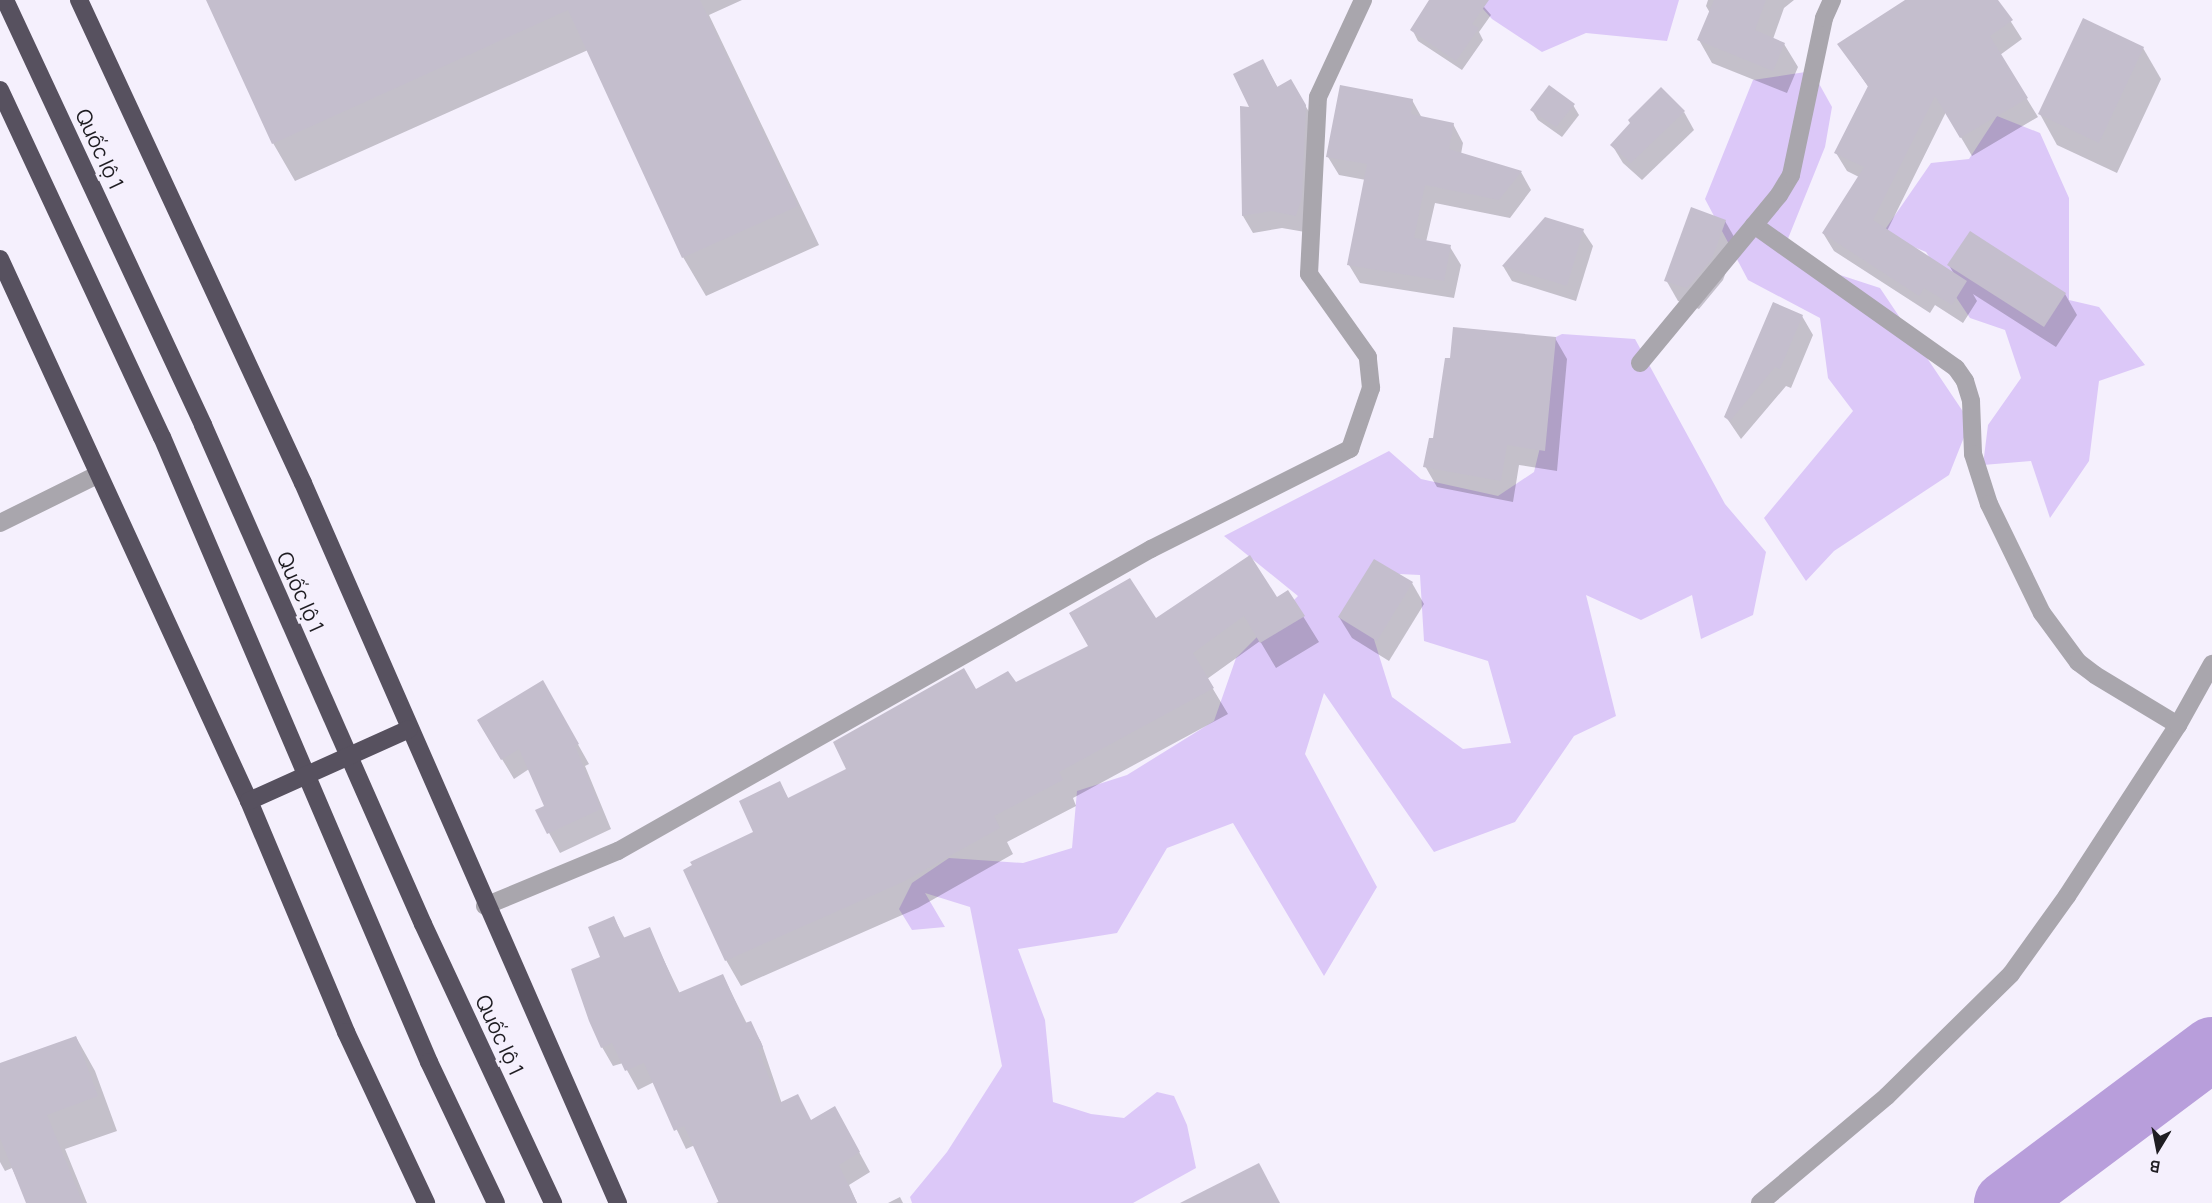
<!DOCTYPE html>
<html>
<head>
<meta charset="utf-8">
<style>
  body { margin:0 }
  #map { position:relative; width:2212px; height:1203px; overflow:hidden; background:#f5f0fd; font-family:Manrope,sans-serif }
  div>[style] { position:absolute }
  .green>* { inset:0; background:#dcc8f8 }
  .shadow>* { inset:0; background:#0003 }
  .river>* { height:64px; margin:-32px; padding:0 32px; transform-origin:32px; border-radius:32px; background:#b89edb }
  .building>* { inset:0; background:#c4becd }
  .street>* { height:18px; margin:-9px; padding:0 9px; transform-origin:9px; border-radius:9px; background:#a9a6ad }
  .highway>* { height:18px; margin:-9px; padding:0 9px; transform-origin:9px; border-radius:9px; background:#57515f }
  span { translate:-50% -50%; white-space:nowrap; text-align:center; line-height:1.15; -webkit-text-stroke:6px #f5f0fd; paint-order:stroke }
  .street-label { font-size:21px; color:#1f1d22 }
  .north { position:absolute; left:2128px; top:1119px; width:60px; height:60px; -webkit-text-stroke:4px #f5f0fd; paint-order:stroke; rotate:190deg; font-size:16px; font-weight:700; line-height:24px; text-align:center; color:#1f1d22 }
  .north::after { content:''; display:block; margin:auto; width:21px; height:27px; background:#1f1d22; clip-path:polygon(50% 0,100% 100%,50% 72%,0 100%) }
</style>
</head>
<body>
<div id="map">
  <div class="green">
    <div style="clip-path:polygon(1475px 0,1679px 0,1667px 41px,1586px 33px,1542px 52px,1492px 19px)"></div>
    <div style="clip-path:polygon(1812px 71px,1832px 107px,1825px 147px,1785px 246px,1834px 273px,1880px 288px,1970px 422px,1949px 475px,1834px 551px,1806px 581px,1764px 518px,1853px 411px,1828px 378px,1820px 318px,1748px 280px,1705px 199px,1753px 80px)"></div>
    <div style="clip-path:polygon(1997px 116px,2040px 133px,2069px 198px,2069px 300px,2099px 307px,2145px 365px,2099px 381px,2089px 461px,2050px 518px,2031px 461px,1983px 465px,1988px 425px,2021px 378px,2005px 330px,1970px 318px,1926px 252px,1882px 234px,1931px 163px,1969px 159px)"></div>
    <div style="clip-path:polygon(evenodd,1562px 334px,1635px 339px,1725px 504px,1766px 552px,1753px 615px,1701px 639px,1692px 595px,1641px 620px,1586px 595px,1616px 716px,1574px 736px,1515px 822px,1434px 852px,1324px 693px,1305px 754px,1377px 887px,1324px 976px,1233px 823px,1167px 848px,1117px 933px,1018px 949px,1045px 1020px,1053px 1102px,1091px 1114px,1124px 1118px,1157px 1092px,1174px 1096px,1187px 1125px,1196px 1168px,1133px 1203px,912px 1203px,910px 1197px,947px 1152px,1002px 1066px,970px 907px,925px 893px,945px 927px,912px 930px,899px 909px,912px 883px,949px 858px,1023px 863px,1072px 848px,1077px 791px,1127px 775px,1214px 721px,1236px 658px,1298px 596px,1224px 536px,1389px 451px,1421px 479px,1498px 496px,1534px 472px,1548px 415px,1528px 351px,1562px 334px,1378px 573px,1420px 575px,1424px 641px,1488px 661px,1511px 743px,1463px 749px,1392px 697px,1372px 633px,1378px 573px)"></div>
  </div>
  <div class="shadow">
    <div style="clip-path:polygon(208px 0,742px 0,709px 15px,819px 245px,706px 296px,683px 257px,588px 50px,295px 181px,273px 143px)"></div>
    <div style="clip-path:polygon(1435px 0,1478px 0,1491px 15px,1479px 32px,1483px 40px,1462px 70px,1418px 41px,1413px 31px)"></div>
    <div style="clip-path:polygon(1708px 0,1794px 0,1784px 8px,1773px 39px,1784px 44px,1798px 67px,1787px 93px,1712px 63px,1699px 40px,1710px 13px,1706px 6px)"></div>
    <div style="clip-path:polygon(1909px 0,1997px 0,2022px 39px,2000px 55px,2038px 117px,1972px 156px,1946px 112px,1887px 231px,1954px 274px,1949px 265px,2065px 294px,2077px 315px,2056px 347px,1973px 294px,1977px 301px,1963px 323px,1935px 305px,1930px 313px,1834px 251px,1823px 233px,1859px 177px,1847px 171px,1836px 153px,1869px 88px,1839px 44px)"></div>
    <div style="clip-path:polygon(2143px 48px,2161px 79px,2117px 173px,2057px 145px,2040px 114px)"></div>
    <div style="clip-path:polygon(1263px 61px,1278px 88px,1290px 81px,1316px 123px,1305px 232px,1282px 228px,1253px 233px,1243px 216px,1252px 109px)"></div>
    <div style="clip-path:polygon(1412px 100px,1422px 118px,1453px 124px,1463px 143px,1461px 154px,1521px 172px,1531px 190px,1510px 218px,1435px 203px,1426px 242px,1450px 247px,1461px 265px,1454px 298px,1360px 283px,1349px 265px,1366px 180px,1339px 175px,1328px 157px)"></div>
    <div style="clip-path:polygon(1573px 105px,1579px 115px,1562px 137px,1538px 120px,1532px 110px)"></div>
    <div style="clip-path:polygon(1684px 112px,1694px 130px,1642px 180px,1623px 163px,1612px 145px)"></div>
    <div style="clip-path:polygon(1725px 221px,1737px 242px,1723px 280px,1699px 309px,1678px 301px,1666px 280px)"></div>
    <div style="clip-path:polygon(1583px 231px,1593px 246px,1576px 301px,1512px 281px,1503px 266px)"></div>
    <div style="clip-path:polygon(1802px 316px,1813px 335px,1791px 388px,1786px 386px,1741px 439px,1726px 417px)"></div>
    <div style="clip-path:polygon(1555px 338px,1567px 359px,1557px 471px,1519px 465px,1513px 502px,1437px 487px,1425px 466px,1434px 440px)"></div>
    <div style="clip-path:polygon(1412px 583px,1424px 604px,1389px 661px,1352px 638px,1339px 617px)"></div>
    <div style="clip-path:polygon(1288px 592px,1319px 642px,1276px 668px,1260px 641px,1207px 679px,1228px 714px,1073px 798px,1076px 806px,1007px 842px,1013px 854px,918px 908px,741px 986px,726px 960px,755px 832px,780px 783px,789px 800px,848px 769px,976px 690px,1016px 684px,1156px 620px,1277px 599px)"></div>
    <div style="clip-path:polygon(543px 682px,589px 764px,585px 766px,611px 829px,560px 853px,537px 811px,546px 806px,529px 769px,514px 779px,479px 721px)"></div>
    <div style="clip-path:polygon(614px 918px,625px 939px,649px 929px,680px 994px,723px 976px,747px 1024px,750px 1023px,761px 1042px,782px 1104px,812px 1121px,835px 1108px,870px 1172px,849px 1185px,857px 1203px,716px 1203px,720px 1201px,695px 1145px,686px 1149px,654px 1082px,638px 1090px,623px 1063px,613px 1066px,602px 1047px,602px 958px)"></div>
    <div style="clip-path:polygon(76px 1037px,95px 1071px,117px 1131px,65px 1149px,87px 1203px,28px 1203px,12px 1168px,5px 1171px,0 1162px,0 1064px)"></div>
    <div style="clip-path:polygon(900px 1197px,903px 1203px,888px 1203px)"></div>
  </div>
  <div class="river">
    <div style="left:2006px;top:1203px;width:257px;rotate:-36.8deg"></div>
  </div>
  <div class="building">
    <div style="clip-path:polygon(206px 0,700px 0,798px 206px,682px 258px,568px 10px,272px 144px)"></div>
    <div style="clip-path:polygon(1429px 0,1489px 0,1472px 24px,1479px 28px,1456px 61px,1410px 30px)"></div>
    <div style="clip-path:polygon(1714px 0,1766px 0,1755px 30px,1785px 43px,1773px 71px,1697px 40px)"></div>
    <div style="clip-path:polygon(1905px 0,1998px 0,2013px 20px,1990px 36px,2028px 98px,1960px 138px,1935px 96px,1873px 220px,1967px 281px,1952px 305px,1924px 288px,1919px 296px,1822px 233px,1864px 167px,1834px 153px,1868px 86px,1837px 44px)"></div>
    <div style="clip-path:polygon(2083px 18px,2144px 47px,2099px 143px,2038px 114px)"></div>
    <div style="clip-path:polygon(1263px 59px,1277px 87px,1291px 79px,1306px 105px,1302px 198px,1296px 216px,1271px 211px,1242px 216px,1240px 106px,1249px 107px,1233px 74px)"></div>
    <div style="clip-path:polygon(1340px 85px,1413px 99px,1411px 114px,1454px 123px,1449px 149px,1522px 171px,1499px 200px,1425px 185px,1414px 238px,1451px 245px,1444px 281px,1347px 265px,1367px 164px,1326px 157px)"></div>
    <div style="clip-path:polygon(1549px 85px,1575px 104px,1556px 127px,1530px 110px)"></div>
    <div style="clip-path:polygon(1661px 87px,1685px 111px,1631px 163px,1610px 145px,1630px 123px,1628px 120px)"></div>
    <div style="clip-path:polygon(1691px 207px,1726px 220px,1712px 259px,1687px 288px,1664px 281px)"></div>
    <div style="clip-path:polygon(1545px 217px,1584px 229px,1567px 286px,1502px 266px)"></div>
    <div style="clip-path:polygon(1970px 231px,2066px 293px,2044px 327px,1947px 265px)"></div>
    <div style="clip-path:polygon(1773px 302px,1803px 315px,1780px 369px,1775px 367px,1730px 421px,1724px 417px)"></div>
    <div style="clip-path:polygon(1453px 327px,1556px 337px,1545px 451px,1507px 445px,1501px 481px,1423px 467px,1429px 438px,1433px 438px,1445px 358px,1450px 358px)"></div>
    <div style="clip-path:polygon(1250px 555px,1277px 597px,1288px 590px,1305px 616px,1260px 643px,1244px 616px,1193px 653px,1214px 688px,1059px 772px,1063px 780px,994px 816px,1000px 828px,903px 882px,725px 961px,683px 870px,692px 865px,690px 862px,753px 832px,739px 801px,780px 781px,788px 798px,846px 769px,833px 742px,964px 668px,976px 689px,1008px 671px,1016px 682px,1088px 646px,1069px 613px,1130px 578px,1156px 618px)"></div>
    <div style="clip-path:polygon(1374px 559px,1413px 582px,1377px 641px,1338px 617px)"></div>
    <div style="clip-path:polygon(543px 680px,579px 744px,575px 746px,601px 809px,547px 834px,535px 810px,544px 806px,519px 749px,501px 760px,477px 720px)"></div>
    <div style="clip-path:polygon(614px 916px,623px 938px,650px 927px,678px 993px,723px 974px,745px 1023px,751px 1021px,763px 1047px,758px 1049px,779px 1103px,798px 1094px,811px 1120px,835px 1106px,860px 1152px,839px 1165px,857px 1203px,719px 1203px,684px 1126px,674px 1131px,644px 1063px,625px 1071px,612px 1043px,601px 1048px,589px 1021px,571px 969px,600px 957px,588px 927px)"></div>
    <div style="clip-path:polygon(76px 1036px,98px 1096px,47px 1115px,83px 1203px,26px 1203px,0 1138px,0 1063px)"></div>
    <div style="clip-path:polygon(1259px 1163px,1280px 1203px,1180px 1203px)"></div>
  </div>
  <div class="street">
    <div style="left:1754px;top:225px;width:247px;rotate:35.3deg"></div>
    <div style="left:1956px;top:368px;width:16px;rotate:55deg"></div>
    <div style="left:1965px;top:381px;width:21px;rotate:73deg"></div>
    <div style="left:1971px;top:401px;width:53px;rotate:87.8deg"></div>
    <div style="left:1973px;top:454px;width:52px;rotate:72.3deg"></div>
    <div style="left:1989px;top:504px;width:121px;rotate:64.1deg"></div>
    <div style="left:2042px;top:613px;width:61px;rotate:53.7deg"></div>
    <div style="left:2078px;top:662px;width:21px;rotate:37deg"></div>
    <div style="left:2095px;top:675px;width:97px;rotate:31.1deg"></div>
    <div style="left:1640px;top:363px;width:218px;rotate:-50.4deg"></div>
    <div style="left:1779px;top:195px;width:23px;rotate:-59deg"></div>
    <div style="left:1791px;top:175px;width:160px;rotate:-78.1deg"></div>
    <div style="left:1824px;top:18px;width:20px;rotate:-66deg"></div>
    <div style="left:0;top:523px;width:108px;rotate:-26.3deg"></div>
    <div style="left:485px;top:906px;width:144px;rotate:-22.5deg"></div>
    <div style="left:618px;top:851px;width:613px;rotate:-29.54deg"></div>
    <div style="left:1151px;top:549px;width:223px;rotate:-26.7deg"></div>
    <div style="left:1350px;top:449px;width:65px;rotate:-71deg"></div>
    <div style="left:1371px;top:388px;width:31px;rotate:-96deg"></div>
    <div style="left:1368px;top:357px;width:102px;rotate:-125.4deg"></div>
    <div style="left:1309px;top:274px;width:177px;rotate:-87.1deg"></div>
    <div style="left:1318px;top:97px;width:107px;rotate:-65.1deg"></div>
    <div style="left:1760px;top:1203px;width:166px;rotate:-40.1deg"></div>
    <div style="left:1887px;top:1096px;width:174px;rotate:-44.5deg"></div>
    <div style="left:2011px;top:974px;width:96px;rotate:-54.3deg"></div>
    <div style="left:2067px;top:896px;width:204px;rotate:-57deg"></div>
    <div style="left:2178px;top:725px;width:70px;rotate:-60.9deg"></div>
  </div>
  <div class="highway">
    <div style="left:5px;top:0;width:469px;rotate:65deg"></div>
    <div style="left:203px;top:425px;width:545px;rotate:66.21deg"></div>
    <div style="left:423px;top:924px;width:308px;rotate:65deg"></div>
    <div style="left:79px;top:0;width:532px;rotate:65.12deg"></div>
    <div style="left:303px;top:483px;width:786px;rotate:66.37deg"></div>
    <div style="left:0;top:90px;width:383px;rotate:65deg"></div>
    <div style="left:162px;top:437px;width:680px;rotate:66.87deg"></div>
    <div style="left:429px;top:1062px;width:156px;rotate:64.6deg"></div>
    <div style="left:0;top:259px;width:596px;rotate:65.33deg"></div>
    <div style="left:249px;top:801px;width:251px;rotate:67.2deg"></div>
    <div style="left:346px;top:1032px;width:189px;rotate:64.9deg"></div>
    <div style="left:249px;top:801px;width:175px;rotate:-24.2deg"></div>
  </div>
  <div class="street-label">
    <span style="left:100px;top:149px;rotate:65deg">Quốc lộ 1</span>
    <span style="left:301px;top:592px;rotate:66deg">Quốc lộ 1</span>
    <span style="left:500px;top:1035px;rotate:65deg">Quốc lộ 1</span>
  </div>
  <div class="north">B</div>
</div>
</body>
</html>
